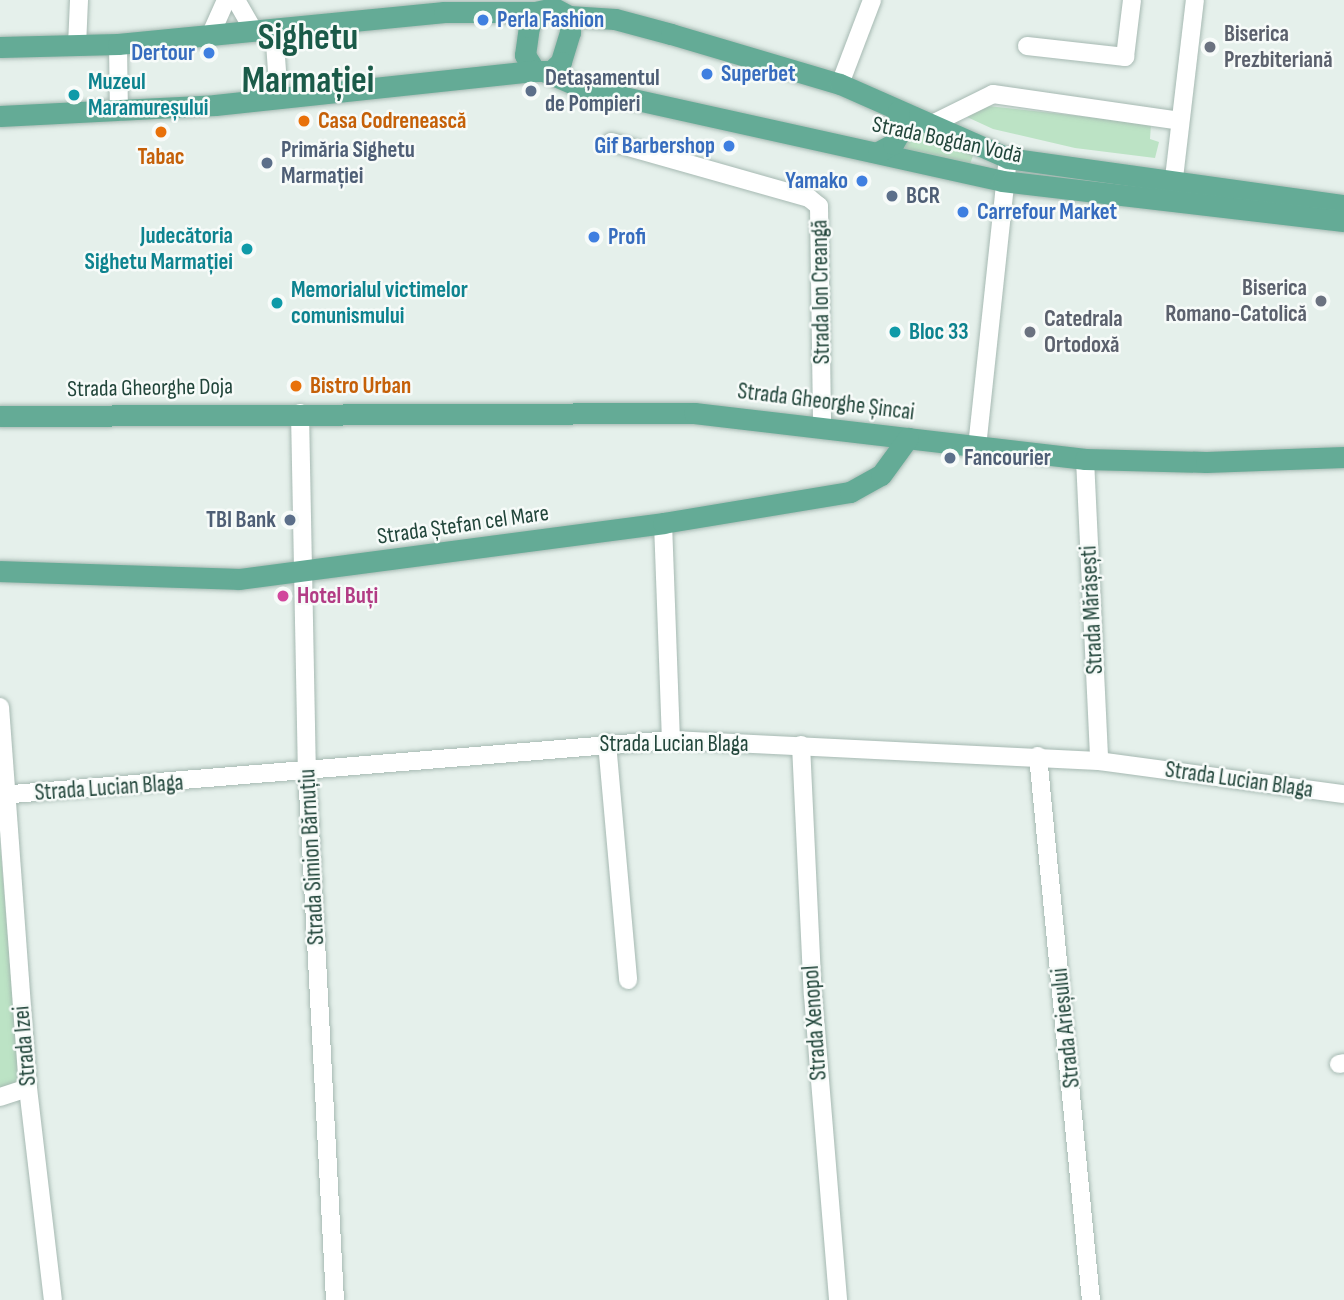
<!DOCTYPE html>
<html>
<head>
<meta charset="utf-8">
<style>
  body { margin:0 }
  #map { position:relative; width:1344px; height:1300px; overflow:hidden; background:#e5f0eb; font-family:"Sofia Sans Condensed",sans-serif }
  div>[style] { position:absolute }
  .green>* { inset:0; background:#bce3c5 }
  .roads { filter:drop-shadow(0 0 2px #a6b9b2) drop-shadow(0 0 2px #a6b9b2) }
  .minor>* { height:18px; margin:-9px; padding:0 9px; transform-origin:9px; border-radius:9px; background:#fff }
  .major>* { height:21px; margin:-10.5px; padding:0 10.5px; transform-origin:10.5px; border-radius:10.5px; background:#64ab96 }
  .dots>* { width:19px; height:19px; translate:-50% -50%; box-sizing:border-box; border:4px solid #f7fbf9; border-radius:50% }
  span { translate:-50% -50%; white-space:nowrap; text-align:center; line-height:1.15; -webkit-text-stroke:5px #f7fbf9; paint-order:stroke }
  .shop-label { font-size:23px; color:#366cbe; font-weight:700 }
  .left { translate:0 -50%; text-align:left }
  .right { translate:-100% -50%; text-align:right }
  .worship-label { font-size:23px; color:#5b616d; font-weight:700 }
  .service-label { font-size:23px; color:#4e5e75; font-weight:700 }
  .culture-label { font-size:23px; color:#0d838f; font-weight:700 }
  .food-label { font-size:23px; color:#c56008; font-weight:700 }
  .street-label { font-size:23px; color:#21453a }
  .hotel-label { font-size:23px; color:#b23c85; font-weight:700 }
  .town-label { font-size:37px; color:#1a5a48; font-weight:700 }
</style>
</head>
<body>
<div id="map">
  <div class="green">
    <div style="clip-path:polygon(988px 106px,1151px 124px,1150px 139px,1159px 142px,1155px 158px,1075px 148px,993px 129px,967px 117px)"></div>
    <div style="clip-path:polygon(905px 124px,975px 150px,969px 167px,897px 151px)"></div>
    <div style="clip-path:polygon(0 844px,20px 1081px,0 1088px)"></div>
  </div>
  <div class="roads">
    <div class="minor">
      <div style="left:236px;top:0;width:36px;rotate:60deg"></div>
      <div style="left:274px;top:29px;width:70px;rotate:85.9deg"></div>
      <div style="left:210px;top:36px;width:39px;rotate:-66deg"></div>
      <div style="left:118px;top:44px;width:68px;rotate:89.2deg"></div>
      <div style="left:77px;top:46px;width:46px;rotate:-87.5deg"></div>
      <div style="left:1027px;top:46px;width:99px;rotate:6.4deg"></div>
      <div style="left:1125px;top:57px;width:57px;rotate:-83deg"></div>
      <div style="left:840px;top:84px;width:90px;rotate:-69.1deg"></div>
      <div style="left:930px;top:125px;width:70px;rotate:-26.2deg"></div>
      <div style="left:993px;top:94px;width:189px;rotate:8.2deg"></div>
      <div style="left:611px;top:142px;width:206px;rotate:15.8deg"></div>
      <div style="left:809px;top:198px;width:13px;rotate:39deg"></div>
      <div style="left:819px;top:206px;width:222px;rotate:89.2deg"></div>
      <div style="left:1172px;top:195px;width:196px;rotate:-83.3deg"></div>
      <div style="left:300px;top:413px;width:358px;rotate:88.9deg"></div>
      <div style="left:307px;top:771px;width:530px;rotate:86.97deg"></div>
      <div style="left:977px;top:447px;width:291px;rotate:-83.9deg"></div>
      <div style="left:1085px;top:459px;width:302px;rotate:87.3deg"></div>
      <div style="left:663px;top:523px;width:217px;rotate:87.9deg"></div>
      <div style="left:0;top:707px;width:382px;rotate:85.8deg"></div>
      <div style="left:28px;top:1088px;width:213px;rotate:83.3deg"></div>
      <div style="left:607px;top:743px;width:238px;rotate:84.9deg"></div>
      <div style="left:801px;top:745px;width:250px;rotate:87.3deg"></div>
      <div style="left:813px;top:995px;width:306px;rotate:85.3deg"></div>
      <div style="left:1038px;top:756px;width:547px;rotate:84.44deg"></div>
      <div style="left:0;top:795px;width:673px;rotate:-4.69deg"></div>
      <div style="left:671px;top:740px;width:429px;rotate:2.8deg"></div>
      <div style="left:1099px;top:761px;width:247px;rotate:7.7deg"></div>
      <div style="left:1339px;top:1064px;width:5px;rotate:-11deg"></div>
      <div style="left:0;top:1097px;width:29px;rotate:-18deg"></div>
    </div>
    <div class="major">
      <div style="left:569px;top:16px;width:16px;rotate:86deg"></div>
      <div style="left:570px;top:32px;width:31px;rotate:107deg"></div>
      <div style="left:561px;top:62px;width:13px;rotate:138deg"></div>
      <div style="left:551px;top:71px;width:16px;rotate:180deg"></div>
      <div style="left:535px;top:71px;width:19px;rotate:-122deg"></div>
      <div style="left:525px;top:55px;width:28px;rotate:-82deg"></div>
      <div style="left:529px;top:27px;width:16px;rotate:-68deg"></div>
      <div style="left:535px;top:12px;width:19px;rotate:-12deg"></div>
      <div style="left:554px;top:8px;width:17px;rotate:28deg"></div>
      <div style="left:569px;top:16px;width:46px;rotate:3.7deg"></div>
      <div style="left:615px;top:19px;width:58px;rotate:15deg"></div>
      <div style="left:671px;top:34px;width:176px;rotate:16.5deg"></div>
      <div style="left:840px;top:84px;width:184px;rotate:23.8deg"></div>
      <div style="left:1008px;top:158px;width:339px;rotate:8deg"></div>
      <div style="left:0;top:47px;width:118px;rotate:-1.5deg"></div>
      <div style="left:118px;top:44px;width:328px;rotate:-5.6deg"></div>
      <div style="left:444px;top:12px;width:91px"></div>
      <div style="left:546px;top:72px;width:40px;rotate:23.4deg"></div>
      <div style="left:583px;top:88px;width:429px;rotate:12.5deg"></div>
      <div style="left:1002px;top:181px;width:344px;rotate:6.7deg"></div>
      <div style="left:0;top:116px;width:215px;rotate:-2.9deg"></div>
      <div style="left:215px;top:105px;width:322px;rotate:-6.1deg"></div>
      <div style="left:878px;top:152px;width:17px;rotate:-28deg"></div>
      <div style="left:893px;top:144px;width:14px;rotate:-60deg"></div>
      <div style="left:900px;top:132px;width:21px;rotate:-95deg"></div>
      <div style="left:0;top:416px;width:694px;rotate:-0.25deg"></div>
      <div style="left:694px;top:413px;width:394px;rotate:6.7deg"></div>
      <div style="left:1085px;top:459px;width:121px;rotate:1.4deg"></div>
      <div style="left:1206px;top:462px;width:138px;rotate:-2.1deg"></div>
      <div style="left:0;top:571px;width:239px;rotate:1.9deg"></div>
      <div style="left:239px;top:579px;width:428px;rotate:-7.5deg"></div>
      <div style="left:663px;top:523px;width:190px;rotate:-9.4deg"></div>
      <div style="left:850px;top:492px;width:35px;rotate:-29deg"></div>
      <div style="left:881px;top:475px;width:46px;rotate:-53.9deg"></div>
    </div>
  </div>
  <div class="dots">
    <div style="left:483px;top:20px;background:#3f7fe0"></div>
    <div style="left:1210px;top:47px;background:#6b7280"></div>
    <div style="left:209px;top:53px;background:#3f7fe0"></div>
    <div style="left:707px;top:74px;background:#3f7fe0"></div>
    <div style="left:531px;top:91px;background:#5c6f8a"></div>
    <div style="left:74px;top:95px;background:#0f9aa8"></div>
    <div style="left:304px;top:121px;background:#e8710a"></div>
    <div style="left:161px;top:132px;background:#e8710a"></div>
    <div style="left:729px;top:146px;background:#3f7fe0"></div>
    <div style="left:267px;top:163px;background:#5c6f8a"></div>
    <div style="left:862px;top:181px;background:#3f7fe0"></div>
    <div style="left:892px;top:196px;background:#5c6f8a"></div>
    <div style="left:963px;top:212px;background:#3f7fe0"></div>
    <div style="left:594px;top:237px;background:#3f7fe0"></div>
    <div style="left:247px;top:249px;background:#0f9aa8"></div>
    <div style="left:1321px;top:301px;background:#6b7280"></div>
    <div style="left:277px;top:303px;background:#0f9aa8"></div>
    <div style="left:895px;top:332px;background:#0f9aa8"></div>
    <div style="left:1030px;top:332px;background:#6b7280"></div>
    <div style="left:296px;top:386px;background:#e8710a"></div>
    <div style="left:950px;top:458px;background:#5c6f8a"></div>
    <div style="left:290px;top:520px;background:#5c6f8a"></div>
    <div style="left:283px;top:596px;background:#d1479c"></div>
  </div>
  <div class="shop-label">
    <span class="left" style="left:497px;top:20px">Perla Fashion</span>
    <span class="right" style="left:195px;top:53px">Dertour</span>
    <span class="left" style="left:721px;top:74px">Superbet</span>
    <span class="right" style="left:715px;top:146px">Gif Barbershop</span>
    <span class="right" style="left:848px;top:181px">Yamako</span>
    <span class="left" style="left:977px;top:212px">Carrefour Market</span>
    <span class="left" style="left:608px;top:237px">Profi</span>
  </div>
  <div class="worship-label">
    <span class="left" style="left:1224px;top:47px">Biserica<br>Prezbiteriană</span>
    <span class="right" style="left:1307px;top:301px">Biserica<br>Romano-Catolică</span>
    <span class="left" style="left:1044px;top:332px">Catedrala<br>Ortodoxă</span>
  </div>
  <div class="service-label">
    <span class="left" style="left:545px;top:91px">Detașamentul<br>de Pompieri</span>
    <span class="left" style="left:281px;top:163px">Primăria Sighetu<br>Marmației</span>
    <span class="left" style="left:906px;top:196px">BCR</span>
    <span class="left" style="left:964px;top:458px">Fancourier</span>
    <span class="right" style="left:276px;top:520px">TBI Bank</span>
  </div>
  <div class="culture-label">
    <span class="left" style="left:88px;top:95px">Muzeul<br>Maramureșului</span>
    <span class="right" style="left:233px;top:249px">Judecătoria<br>Sighetu Marmației</span>
    <span class="left" style="left:291px;top:303px">Memorialul victimelor<br>comunismului</span>
    <span class="left" style="left:909px;top:332px">Bloc 33</span>
  </div>
  <div class="food-label">
    <span class="left" style="left:318px;top:121px">Casa Codrenească</span>
    <span style="left:161px;top:157px">Tabac</span>
    <span class="left" style="left:310px;top:386px">Bistro Urban</span>
  </div>
  <div class="street-label">
    <span style="left:947px;top:140px;rotate:12deg">Strada Bogdan Vodă</span>
    <span style="left:821px;top:292px;rotate:-91deg">Strada Ion Creangă</span>
    <span style="left:150px;top:388px;rotate:-1deg">Strada Gheorghe Doja</span>
    <span style="left:826px;top:402px;rotate:7deg">Strada Gheorghe Șincai</span>
    <span style="left:463px;top:525px;rotate:-8deg">Strada Ștefan cel Mare</span>
    <span style="left:1092px;top:610px;rotate:-93deg">Strada Mărășești</span>
    <span style="left:674px;top:744px">Strada Lucian Blaga</span>
    <span style="left:1239px;top:780px;rotate:8deg">Strada Lucian Blaga</span>
    <span style="left:109px;top:788px;rotate:-4deg">Strada Lucian Blaga</span>
    <span style="left:312px;top:857px;rotate:-93deg">Strada Simion Bărnuțiu</span>
    <span style="left:815px;top:1023px;rotate:-94deg">Strada Xenopol</span>
    <span style="left:1066px;top:1028px;rotate:-96deg">Strada Arieșului</span>
    <span style="left:25px;top:1046px;rotate:-95deg">Strada Izei</span>
  </div>
  <div class="hotel-label">
    <span class="left" style="left:297px;top:596px">Hotel Buți</span>
  </div>
  <div class="town-label">
    <span style="left:308px;top:60px">Sighetu<br>Marmației</span>
  </div>
</div>
</body>
</html>
